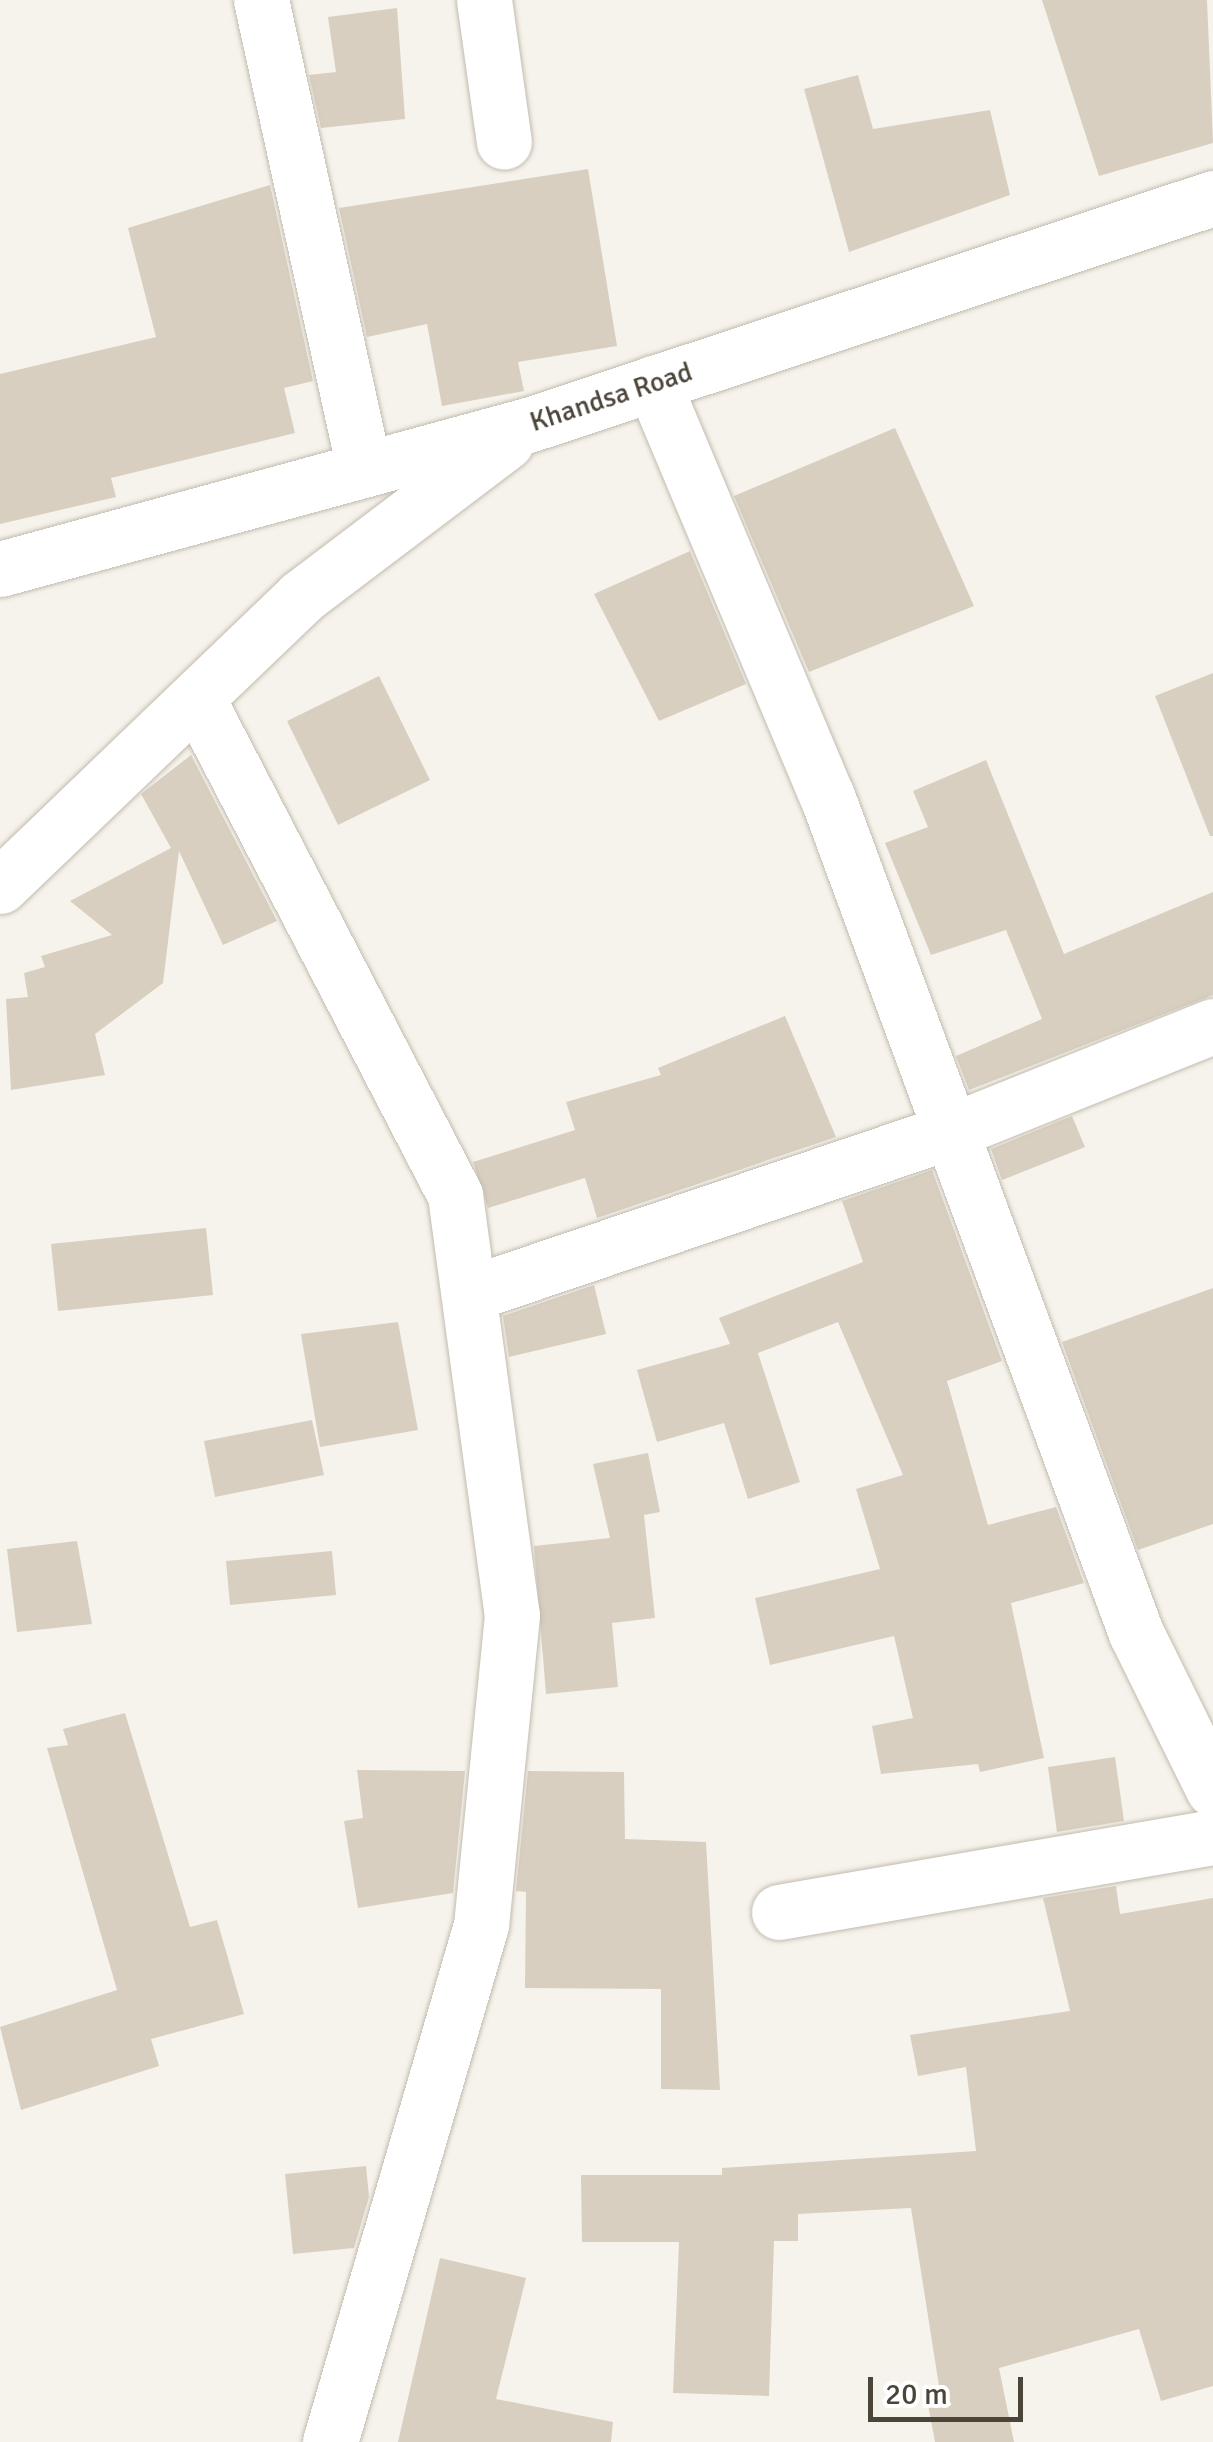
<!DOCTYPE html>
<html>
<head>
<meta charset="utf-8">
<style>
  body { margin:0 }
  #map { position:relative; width:1213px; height:2442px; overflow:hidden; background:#f6f3ec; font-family:Signika,sans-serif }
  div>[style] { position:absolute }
  .building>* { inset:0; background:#d8cfc1 }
  .roads { filter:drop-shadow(0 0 2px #c2bbae) drop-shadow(0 0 2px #c2bbae) }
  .minor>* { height:55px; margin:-27.5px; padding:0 27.5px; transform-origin:27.5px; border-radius:27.5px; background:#fff }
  span { translate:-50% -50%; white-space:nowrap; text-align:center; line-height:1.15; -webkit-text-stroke:9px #fff; paint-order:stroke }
  .street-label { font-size:28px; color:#4b4439 }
  .scale { position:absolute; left:868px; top:2377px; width:155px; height:45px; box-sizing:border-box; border:5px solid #4b4439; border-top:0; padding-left:12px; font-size:30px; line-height:35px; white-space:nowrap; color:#4b4439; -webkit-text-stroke:8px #fff; paint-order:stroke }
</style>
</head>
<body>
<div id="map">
  <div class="building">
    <div style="clip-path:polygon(1042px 0,1207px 0,1213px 143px,1099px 176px)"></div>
    <div style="clip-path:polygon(397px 8px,405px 119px,321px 128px,309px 75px,336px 72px,328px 17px)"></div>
    <div style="clip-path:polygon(858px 75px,873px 129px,990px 110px,1010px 195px,849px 252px,804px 89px)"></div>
    <div style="clip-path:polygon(588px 169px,617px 346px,518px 362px,524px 391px,442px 406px,427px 324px,367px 337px,339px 208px)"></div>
    <div style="clip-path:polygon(270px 185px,313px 381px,284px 388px,295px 433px,111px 478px,116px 497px,0 524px,0 374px,156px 337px,128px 228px)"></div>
    <div style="clip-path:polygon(895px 428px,974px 606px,809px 672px,734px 496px)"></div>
    <div style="clip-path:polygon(690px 551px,746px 684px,659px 721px,594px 594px)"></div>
    <div style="clip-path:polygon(1213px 673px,1213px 836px,1210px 836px,1155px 696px)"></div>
    <div style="clip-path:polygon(379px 676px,430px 780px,338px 825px,287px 721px)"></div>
    <div style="clip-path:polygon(191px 755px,277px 921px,223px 945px,179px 851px,163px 983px,95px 1034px,105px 1075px,11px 1090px,6px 999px,28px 997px,24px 973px,45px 967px,41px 956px,112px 935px,70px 901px,171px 848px,141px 794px)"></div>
    <div style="clip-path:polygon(986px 760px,1064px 954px,1213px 892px,1213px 995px,969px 1090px,956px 1056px,1042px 1019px,1006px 930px,931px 955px,885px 843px,928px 827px,913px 791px)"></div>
    <div style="clip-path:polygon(785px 1016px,836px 1137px,597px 1218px,585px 1178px,488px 1208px,473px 1162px,575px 1130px,566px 1102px,661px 1075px,658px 1068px)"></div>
    <div style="clip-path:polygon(1072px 1116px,1085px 1147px,1002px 1180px,991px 1149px)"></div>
    <div style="clip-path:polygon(932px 1170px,1002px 1361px,947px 1381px,988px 1525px,1056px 1507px,1084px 1583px,1011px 1603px,1044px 1758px,980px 1772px,978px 1764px,881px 1774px,872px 1726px,913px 1718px,894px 1636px,770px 1665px,755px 1598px,880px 1569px,856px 1489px,903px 1475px,838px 1322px,758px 1353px,800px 1482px,748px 1499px,724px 1423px,657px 1442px,637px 1370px,730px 1344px,719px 1318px,863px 1262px,842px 1201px)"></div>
    <div style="clip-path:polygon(206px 1228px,213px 1295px,58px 1311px,51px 1244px)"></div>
    <div style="clip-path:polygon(594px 1285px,606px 1334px,509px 1357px,503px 1316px)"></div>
    <div style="clip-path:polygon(1213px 1288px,1213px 1524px,1138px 1550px,1062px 1342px)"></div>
    <div style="clip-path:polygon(398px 1322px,418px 1430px,320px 1447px,301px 1334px)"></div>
    <div style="clip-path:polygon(312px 1420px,324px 1475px,215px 1497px,204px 1441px)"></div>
    <div style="clip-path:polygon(648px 1453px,660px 1512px,644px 1515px,655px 1618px,612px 1623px,618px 1687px,546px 1694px,534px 1546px,610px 1538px,593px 1464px)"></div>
    <div style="clip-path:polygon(77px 1541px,92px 1624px,17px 1632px,7px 1549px)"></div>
    <div style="clip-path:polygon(332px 1551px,336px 1595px,230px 1605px,226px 1561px)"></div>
    <div style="clip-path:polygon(125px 1713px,190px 1927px,217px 1920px,244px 2014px,151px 2039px,159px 2066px,21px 2110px,0 2027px,117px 1990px,47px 1748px,68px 1745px,63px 1729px)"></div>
    <div style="clip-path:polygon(1115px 1757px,1124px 1821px,1057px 1832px,1048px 1767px)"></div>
    <div style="clip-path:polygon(357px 1770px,465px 1771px,453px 1893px,358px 1908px,344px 1821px,363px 1818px)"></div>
    <div style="clip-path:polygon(528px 1771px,624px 1772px,625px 1839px,706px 1842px,720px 2090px,661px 2089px,661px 1989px,525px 1988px,526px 1892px,516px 1891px)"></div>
    <div style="clip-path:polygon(1116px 1886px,1120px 1914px,1213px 1898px,1213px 2386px,1161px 2401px,1139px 2329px,999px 2368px,1014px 2442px,935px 2442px,925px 2389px,939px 2386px,911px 2208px,798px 2214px,798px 2241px,774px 2241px,769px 2396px,673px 2393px,679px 2242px,582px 2242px,581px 2175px,722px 2175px,722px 2168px,976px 2151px,966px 2067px,918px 2076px,910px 2035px,1070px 2011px,1043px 1898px)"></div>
    <div style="clip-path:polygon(366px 2166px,369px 2197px,354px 2248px,293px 2254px,285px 2174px)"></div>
    <div style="clip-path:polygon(440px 2258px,526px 2278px,496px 2399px,613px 2422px,611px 2442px,398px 2442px)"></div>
  </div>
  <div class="roads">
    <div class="minor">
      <div style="left:261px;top:0;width:480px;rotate:77.6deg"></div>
      <div style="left:484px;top:0;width:143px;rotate:82deg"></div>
      <div style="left:653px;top:383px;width:448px;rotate:67.2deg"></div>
      <div style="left:827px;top:796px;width:892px;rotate:69.74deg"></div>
      <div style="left:1136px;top:1633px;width:174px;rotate:63.7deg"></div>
      <div style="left:0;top:569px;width:547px;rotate:-15.26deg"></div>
      <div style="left:528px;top:425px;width:722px;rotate:-18.33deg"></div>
      <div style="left:198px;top:700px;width:558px;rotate:62.56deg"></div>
      <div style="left:455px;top:1195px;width:424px;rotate:82.3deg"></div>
      <div style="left:512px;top:1615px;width:312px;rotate:95.7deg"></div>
      <div style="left:481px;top:1925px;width:539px;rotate:106.28deg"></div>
      <div style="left:0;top:886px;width:417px;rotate:-43.8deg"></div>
      <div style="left:301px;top:597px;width:257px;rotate:-37.1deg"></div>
      <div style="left:469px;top:1294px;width:512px;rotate:-18.68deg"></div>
      <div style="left:954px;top:1130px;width:279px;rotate:-21.9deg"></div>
      <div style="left:779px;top:1912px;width:440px;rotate:-9.8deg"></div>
    </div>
  </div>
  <div class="street-label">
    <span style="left:611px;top:397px;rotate:-18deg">Khandsa Road</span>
  </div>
  <div class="scale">20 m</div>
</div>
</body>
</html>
